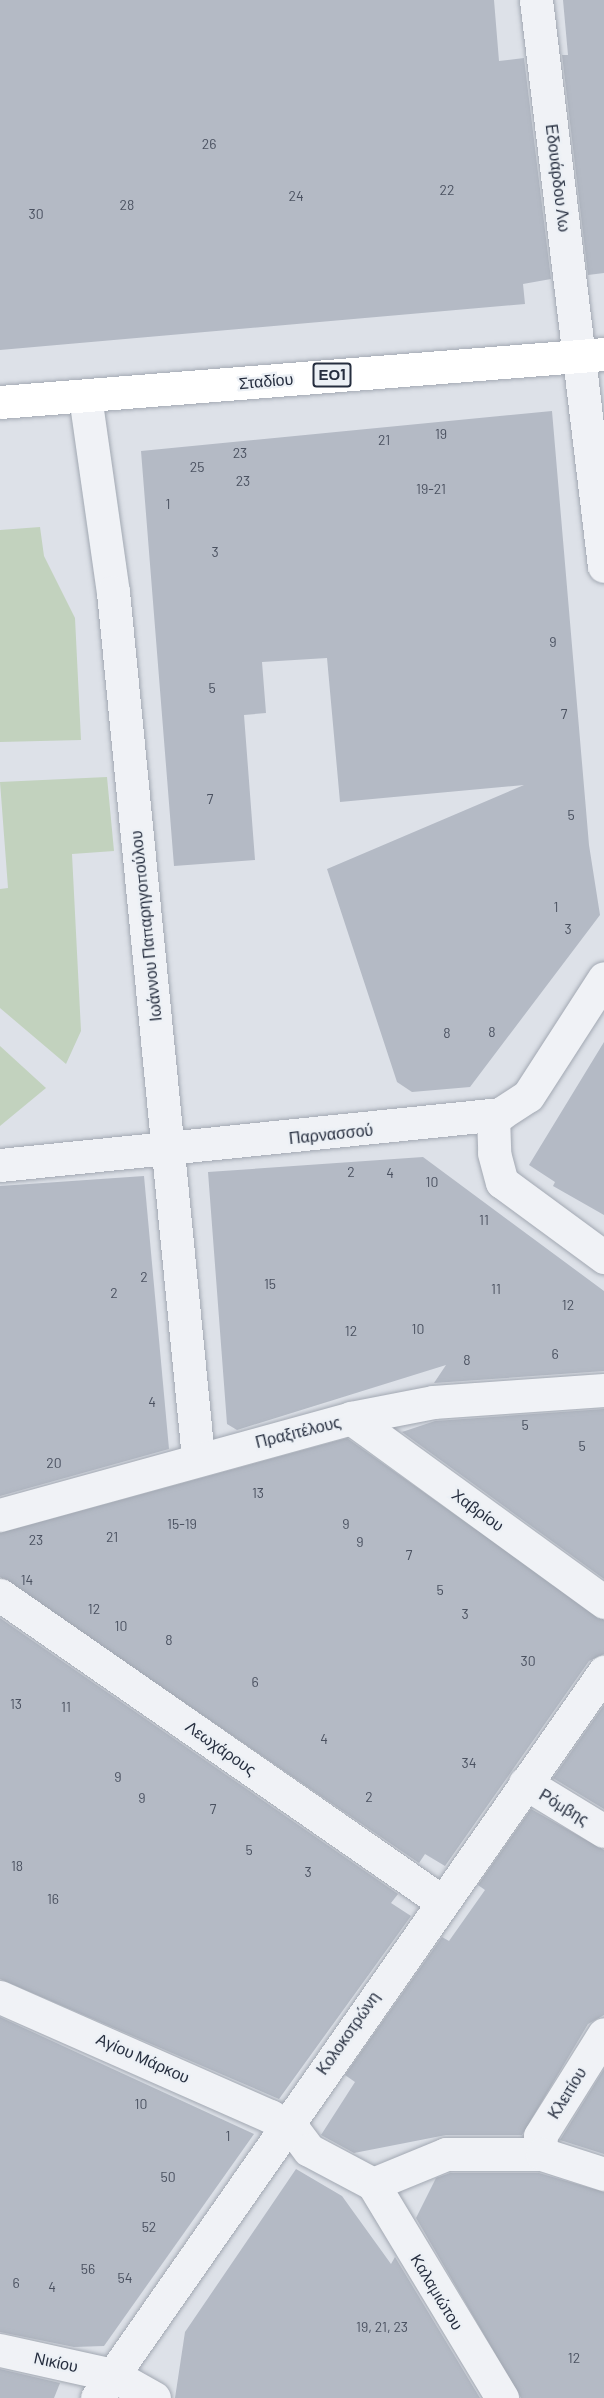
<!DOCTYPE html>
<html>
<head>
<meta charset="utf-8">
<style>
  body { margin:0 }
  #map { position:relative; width:604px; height:2398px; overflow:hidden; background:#dde1e8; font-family:Barlow,sans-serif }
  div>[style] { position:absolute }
  .green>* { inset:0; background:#c2d2be }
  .building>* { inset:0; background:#b4bac5 }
  .roads { filter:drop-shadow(0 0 2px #a2a8b2) drop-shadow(0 0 2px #a2a8b2) }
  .minor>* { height:33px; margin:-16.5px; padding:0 16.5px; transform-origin:16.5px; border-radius:16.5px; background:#f0f2f6 }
  .major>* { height:33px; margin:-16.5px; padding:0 16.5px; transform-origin:16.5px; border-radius:16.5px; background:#fff }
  span { translate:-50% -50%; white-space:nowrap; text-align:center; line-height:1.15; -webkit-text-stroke:4.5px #ecf0f5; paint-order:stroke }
  .number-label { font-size:14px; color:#4a5160 }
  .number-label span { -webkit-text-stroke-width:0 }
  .shield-label span { padding:2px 4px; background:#ecf0f5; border:2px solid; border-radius:4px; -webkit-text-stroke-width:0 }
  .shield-label { font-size:15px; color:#262e3f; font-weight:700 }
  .street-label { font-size:16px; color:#262e3f }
</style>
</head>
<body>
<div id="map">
  <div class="green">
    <div style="clip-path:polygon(40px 527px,44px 556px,75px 618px,81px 740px,0 742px,0 530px)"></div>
    <div style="clip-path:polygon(107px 777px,114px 851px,72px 854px,81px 1031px,66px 1064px,0 1008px,0 889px,8px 888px,0 782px)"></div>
    <div style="clip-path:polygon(0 1046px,46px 1088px,0 1126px)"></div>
  </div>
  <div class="building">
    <div style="clip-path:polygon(0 0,494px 0,499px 61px,524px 58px,551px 279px,523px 284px,525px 304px,0 350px)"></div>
    <div style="clip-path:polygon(563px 0,604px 0,604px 273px,588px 275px,562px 55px,568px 55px)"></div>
    <div style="clip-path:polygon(552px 411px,589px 845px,600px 915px,470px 1087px,412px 1092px,397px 1082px,327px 869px,524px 785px,340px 802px,327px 658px,262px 662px,266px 713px,244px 715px,255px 860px,174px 866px,141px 451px)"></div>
    <div style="clip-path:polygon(604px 1042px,604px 1215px,553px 1186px,555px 1182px,529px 1165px)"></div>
    <div style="clip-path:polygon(423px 1157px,604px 1291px,604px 1371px,434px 1383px,446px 1365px,237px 1430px,227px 1424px,208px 1172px)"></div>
    <div style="clip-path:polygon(144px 1176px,169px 1449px,0 1496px,0 1186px)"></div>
    <div style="clip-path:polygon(604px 1409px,604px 1579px,402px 1432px,435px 1421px)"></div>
    <div style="clip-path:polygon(347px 1438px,604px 1620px,604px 1654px,589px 1661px,445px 1866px,425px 1854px,419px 1863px,0 1577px,0 1533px)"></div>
    <div style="clip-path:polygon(0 1618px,398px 1894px,391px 1903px,411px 1916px,279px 2099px,0 1979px)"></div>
    <div style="clip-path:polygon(604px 1705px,604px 1809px,553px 1778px)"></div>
    <div style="clip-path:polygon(531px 1809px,604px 1850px,604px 2015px,588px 2024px,522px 2135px,446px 2135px,354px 2153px,321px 2135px,355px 2082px,345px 2075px,442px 1937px,449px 1941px,485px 1890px,478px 1885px)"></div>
    <div style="clip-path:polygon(0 2017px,254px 2134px,104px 2346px,74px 2347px,0 2332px)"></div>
    <div style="clip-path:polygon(604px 2069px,604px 2154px,560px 2140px)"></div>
    <div style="clip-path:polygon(296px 2169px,342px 2196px,391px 2264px,395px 2257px,480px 2398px,175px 2398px,185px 2332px)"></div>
    <div style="clip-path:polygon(450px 2173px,539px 2173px,604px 2192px,604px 2398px,521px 2398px,416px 2218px,436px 2178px)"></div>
    <div style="clip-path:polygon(0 2369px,60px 2383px,54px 2398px,0 2398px)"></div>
  </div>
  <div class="roads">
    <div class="minor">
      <div style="left:536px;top:0;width:570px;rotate:83.15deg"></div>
      <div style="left:85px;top:396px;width:198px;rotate:81.9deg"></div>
      <div style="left:113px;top:592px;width:869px;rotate:84.39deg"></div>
      <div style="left:493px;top:1116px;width:37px;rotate:88deg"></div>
      <div style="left:494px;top:1153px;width:30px;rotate:75deg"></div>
      <div style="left:502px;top:1182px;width:127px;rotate:36.3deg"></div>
      <div style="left:0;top:1165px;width:503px;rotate:-5.82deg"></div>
      <div style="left:500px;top:1114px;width:33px;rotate:-33deg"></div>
      <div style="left:528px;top:1096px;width:140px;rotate:-57.2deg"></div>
      <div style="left:351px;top:1418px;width:313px;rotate:36deg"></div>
      <div style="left:0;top:1515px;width:364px;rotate:-15.4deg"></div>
      <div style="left:351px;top:1418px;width:84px;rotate:-11deg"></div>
      <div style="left:433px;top:1402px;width:171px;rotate:-4deg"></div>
      <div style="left:0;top:1595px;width:537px;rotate:34.76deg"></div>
      <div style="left:525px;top:1783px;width:92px;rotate:31.3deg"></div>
      <div style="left:0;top:1997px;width:295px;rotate:23.8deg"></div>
      <div style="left:270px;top:2116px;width:26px;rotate:29deg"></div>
      <div style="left:293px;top:2129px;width:26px;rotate:53deg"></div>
      <div style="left:309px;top:2150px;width:72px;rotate:28deg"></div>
      <div style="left:542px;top:2154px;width:18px;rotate:-96deg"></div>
      <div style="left:540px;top:2136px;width:120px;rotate:-57.9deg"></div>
      <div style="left:373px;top:2184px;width:250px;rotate:58.9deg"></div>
      <div style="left:373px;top:2184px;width:79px;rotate:-22.3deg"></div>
      <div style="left:446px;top:2154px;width:96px"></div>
      <div style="left:542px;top:2154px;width:65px;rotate:17.9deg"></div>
      <div style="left:0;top:2350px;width:116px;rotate:12.5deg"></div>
      <div style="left:113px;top:2375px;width:47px;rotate:29.3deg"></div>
      <div style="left:97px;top:2398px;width:886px;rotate:-55.07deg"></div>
    </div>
    <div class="major">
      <div style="left:0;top:402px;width:606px;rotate:-4.54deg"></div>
    </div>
  </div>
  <div class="number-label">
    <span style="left:209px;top:144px">26</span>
    <span style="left:447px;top:190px">22</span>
    <span style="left:296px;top:196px">24</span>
    <span style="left:127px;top:205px">28</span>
    <span style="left:36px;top:214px">30</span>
    <span style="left:441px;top:434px">19</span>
    <span style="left:384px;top:440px">21</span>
    <span style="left:240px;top:453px">23</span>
    <span style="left:197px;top:467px">25</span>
    <span style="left:243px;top:481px">23</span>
    <span style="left:431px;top:489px">19-21</span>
    <span style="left:168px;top:504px">1</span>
    <span style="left:215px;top:552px">3</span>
    <span style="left:553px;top:642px">9</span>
    <span style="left:212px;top:688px">5</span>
    <span style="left:564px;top:714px">7</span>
    <span style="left:210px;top:799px">7</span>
    <span style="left:571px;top:815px">5</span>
    <span style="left:556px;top:907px">1</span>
    <span style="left:568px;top:929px">3</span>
    <span style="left:492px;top:1032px">8</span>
    <span style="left:447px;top:1033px">8</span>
    <span style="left:351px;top:1172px">2</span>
    <span style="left:390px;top:1173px">4</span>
    <span style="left:432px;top:1182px">10</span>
    <span style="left:484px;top:1220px">11</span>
    <span style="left:144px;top:1277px">2</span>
    <span style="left:270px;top:1284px">15</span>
    <span style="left:496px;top:1289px">11</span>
    <span style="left:114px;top:1293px">2</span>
    <span style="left:568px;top:1305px">12</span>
    <span style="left:418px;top:1329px">10</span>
    <span style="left:351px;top:1331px">12</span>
    <span style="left:555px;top:1354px">6</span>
    <span style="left:467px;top:1360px">8</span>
    <span style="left:152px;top:1402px">4</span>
    <span style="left:525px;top:1425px">5</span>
    <span style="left:582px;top:1446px">5</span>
    <span style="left:54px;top:1463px">20</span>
    <span style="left:258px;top:1493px">13</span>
    <span style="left:182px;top:1524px">15-19</span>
    <span style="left:346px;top:1524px">9</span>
    <span style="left:112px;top:1537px">21</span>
    <span style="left:36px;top:1540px">23</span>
    <span style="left:360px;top:1542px">9</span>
    <span style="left:409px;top:1555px">7</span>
    <span style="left:27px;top:1580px">14</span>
    <span style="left:440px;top:1590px">5</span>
    <span style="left:94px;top:1609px">12</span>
    <span style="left:465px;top:1614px">3</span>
    <span style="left:121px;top:1626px">10</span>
    <span style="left:169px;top:1640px">8</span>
    <span style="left:528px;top:1661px">30</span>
    <span style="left:255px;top:1682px">6</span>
    <span style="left:16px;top:1704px">13</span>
    <span style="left:66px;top:1707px">11</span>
    <span style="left:324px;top:1739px">4</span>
    <span style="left:469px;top:1763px">34</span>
    <span style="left:118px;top:1777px">9</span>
    <span style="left:369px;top:1797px">2</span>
    <span style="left:142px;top:1798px">9</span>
    <span style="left:213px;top:1809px">7</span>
    <span style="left:249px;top:1850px">5</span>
    <span style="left:17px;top:1866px">18</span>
    <span style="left:308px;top:1872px">3</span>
    <span style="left:53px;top:1899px">16</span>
    <span style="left:141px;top:2104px">10</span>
    <span style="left:228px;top:2136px">1</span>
    <span style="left:168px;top:2177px">50</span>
    <span style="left:149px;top:2227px">52</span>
    <span style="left:88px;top:2269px">56</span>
    <span style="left:125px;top:2278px">54</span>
    <span style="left:16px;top:2283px">6</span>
    <span style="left:52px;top:2287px">4</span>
    <span style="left:382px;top:2327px">19, 21, 23</span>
    <span style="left:574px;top:2358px">12</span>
  </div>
  <div class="shield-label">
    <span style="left:332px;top:375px">ΕΟ1</span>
  </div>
  <div class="street-label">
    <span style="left:558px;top:178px;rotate:83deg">Εδουάρδου Λω</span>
    <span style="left:266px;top:381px;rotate:-5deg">Σταδίου</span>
    <span style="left:146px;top:926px;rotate:-96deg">Ιωάννου Παπαρηγοπούλου</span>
    <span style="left:331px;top:1134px;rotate:-6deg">Παρνασσού</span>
    <span style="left:298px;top:1432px;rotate:-14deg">Πραξιτέλους</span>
    <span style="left:478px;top:1510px;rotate:36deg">Χαβρίου</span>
    <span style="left:221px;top:1748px;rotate:35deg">Λεωχάρους</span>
    <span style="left:564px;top:1807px;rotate:31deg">Ρόμβης</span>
    <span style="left:348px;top:2033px;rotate:-55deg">Κολοκοτρώνη</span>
    <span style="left:143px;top:2058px;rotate:24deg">Αγίου Μάρκου</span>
    <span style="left:567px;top:2093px;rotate:-58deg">Κλειτίου</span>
    <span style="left:437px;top:2292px;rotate:59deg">Καλαμιώτου</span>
    <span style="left:56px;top:2362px;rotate:12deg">Νικίου</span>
  </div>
</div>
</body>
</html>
